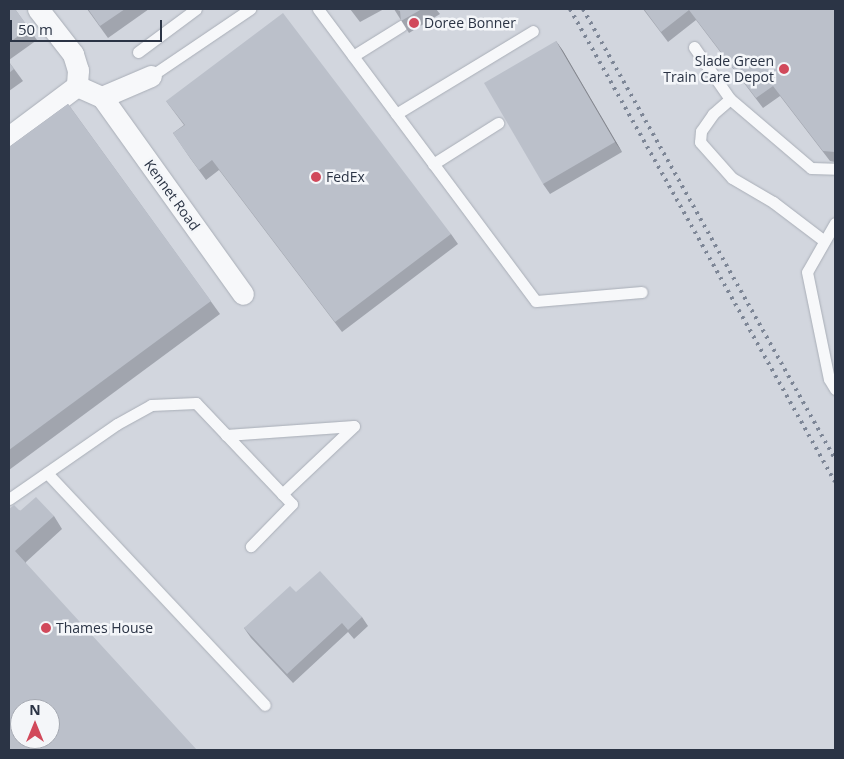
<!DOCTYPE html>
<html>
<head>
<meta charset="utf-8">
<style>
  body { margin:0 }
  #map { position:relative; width:844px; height:759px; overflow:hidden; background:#e4e7ec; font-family:"Open Sans",sans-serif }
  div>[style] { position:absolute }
  .built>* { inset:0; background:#d2d6de }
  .roads { filter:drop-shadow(0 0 1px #a9aeb7) drop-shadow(0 0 1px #a9aeb7) }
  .lane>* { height:11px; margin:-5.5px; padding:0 5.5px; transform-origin:5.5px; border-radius:5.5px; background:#f7f8fa }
  .street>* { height:21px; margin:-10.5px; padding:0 10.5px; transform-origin:10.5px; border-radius:10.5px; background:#f7f8fa }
  .rail>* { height:4px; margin-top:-2px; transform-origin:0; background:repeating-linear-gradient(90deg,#7d8696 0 2.5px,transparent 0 7.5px) }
  .wall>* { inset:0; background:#a1a5ae }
  .shaded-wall>* { inset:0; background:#83868d }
  .building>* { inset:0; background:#bbc0ca }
  .dots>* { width:14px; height:14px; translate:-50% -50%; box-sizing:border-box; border:2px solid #f4f6f9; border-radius:50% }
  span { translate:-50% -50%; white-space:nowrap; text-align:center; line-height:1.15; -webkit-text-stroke:5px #f4f6f9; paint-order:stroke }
  .poi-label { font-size:14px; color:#2b3445 }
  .left { translate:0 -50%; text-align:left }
  .right { translate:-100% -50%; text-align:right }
  .street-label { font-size:14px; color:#2b3445 }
  .frame { position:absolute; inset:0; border:10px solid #2b3445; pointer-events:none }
  .north { position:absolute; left:10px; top:699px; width:50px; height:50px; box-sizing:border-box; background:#f4f6f9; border:1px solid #a4a8b1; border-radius:50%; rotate:0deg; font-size:14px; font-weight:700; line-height:20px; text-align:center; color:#2b3445 }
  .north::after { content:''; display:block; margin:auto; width:18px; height:22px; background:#d1495b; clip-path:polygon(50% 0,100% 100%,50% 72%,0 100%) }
  .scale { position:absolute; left:10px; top:20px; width:152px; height:22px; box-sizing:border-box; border:2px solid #2b3445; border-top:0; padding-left:6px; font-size:15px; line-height:18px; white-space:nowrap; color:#2b3445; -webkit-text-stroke:4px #f4f6f9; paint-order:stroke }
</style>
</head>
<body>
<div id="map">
  <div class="built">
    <div style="clip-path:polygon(evenodd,9px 9px,835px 9px,835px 750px,9px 750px,9px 9px,20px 709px,50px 709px,50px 739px,20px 739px,20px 709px)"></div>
  </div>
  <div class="roads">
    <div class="lane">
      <div style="left:318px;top:9px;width:364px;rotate:53.3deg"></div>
      <div style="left:536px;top:301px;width:106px;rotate:-4.9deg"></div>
      <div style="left:694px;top:47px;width:63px;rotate:55.3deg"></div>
      <div style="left:730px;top:99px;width:106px;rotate:40.4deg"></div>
      <div style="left:811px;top:168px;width:24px;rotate:2deg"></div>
      <div style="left:138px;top:52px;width:72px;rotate:-36.6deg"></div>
      <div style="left:353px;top:56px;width:57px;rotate:-32deg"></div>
      <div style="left:151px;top:76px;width:120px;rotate:-34.1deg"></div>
      <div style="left:730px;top:99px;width:23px;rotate:139deg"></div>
      <div style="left:713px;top:114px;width:21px;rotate:125deg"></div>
      <div style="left:701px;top:131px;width:11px;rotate:95deg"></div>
      <div style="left:700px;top:142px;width:48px;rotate:48.4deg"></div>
      <div style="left:732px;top:178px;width:48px;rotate:30.3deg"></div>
      <div style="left:773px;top:202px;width:63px;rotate:37.2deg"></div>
      <div style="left:396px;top:114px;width:160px;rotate:-31.2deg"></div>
      <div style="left:433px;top:164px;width:77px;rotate:-32.2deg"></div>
      <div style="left:835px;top:223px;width:56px;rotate:119.7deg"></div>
      <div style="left:807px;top:272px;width:109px;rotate:78.4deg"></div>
      <div style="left:829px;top:379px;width:12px;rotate:59deg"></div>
      <div style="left:226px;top:435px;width:128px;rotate:-4deg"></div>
      <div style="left:354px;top:426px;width:99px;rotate:136.6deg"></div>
      <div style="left:47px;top:473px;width:318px;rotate:46.8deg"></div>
      <div style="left:9px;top:499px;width:131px;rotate:-34.8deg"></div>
      <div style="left:117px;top:424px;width:39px;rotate:-29deg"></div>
      <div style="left:151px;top:405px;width:45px;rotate:-2.5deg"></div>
      <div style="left:196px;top:403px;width:139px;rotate:46.5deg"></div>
      <div style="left:292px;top:504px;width:59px;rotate:134.3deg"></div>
    </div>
    <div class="street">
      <div style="left:38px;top:9px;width:57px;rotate:52.1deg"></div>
      <div style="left:73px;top:54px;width:17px;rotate:73deg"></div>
      <div style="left:78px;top:70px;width:16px;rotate:94deg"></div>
      <div style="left:77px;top:86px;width:27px;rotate:24deg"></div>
      <div style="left:102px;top:97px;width:53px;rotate:-23.2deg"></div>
      <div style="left:102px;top:97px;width:242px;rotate:54.4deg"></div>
      <div style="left:9px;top:137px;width:85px;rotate:-36.9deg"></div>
    </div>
  </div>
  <div class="rail">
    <div style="left:570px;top:9px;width:542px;rotate:60.74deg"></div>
    <div style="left:583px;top:9px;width:516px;rotate:60.75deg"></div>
  </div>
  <div class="wall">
    <div style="clip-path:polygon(9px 9px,15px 9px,37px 40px,9px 60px)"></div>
    <div style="clip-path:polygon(87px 9px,149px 9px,108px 38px)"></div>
    <div style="clip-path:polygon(350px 9px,384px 9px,360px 22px)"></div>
    <div style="clip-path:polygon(394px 9px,436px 9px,440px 14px,409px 33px)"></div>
    <div style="clip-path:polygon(643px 9px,835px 9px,835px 162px,830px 161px,780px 96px,763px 108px,696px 20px,668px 42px)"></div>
    <div style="clip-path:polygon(556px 41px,563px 51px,622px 152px,550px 194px,543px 184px)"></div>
    <div style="clip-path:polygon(9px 62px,23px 81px,9px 91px)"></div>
    <div style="clip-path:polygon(166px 101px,451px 234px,458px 244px,342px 332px,219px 170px,206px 180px,190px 158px,173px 133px,184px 125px)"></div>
    <div style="clip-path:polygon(68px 104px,220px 314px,9px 470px,9px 147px)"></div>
    <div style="clip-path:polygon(9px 509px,54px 516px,62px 529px,26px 562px,9px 750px)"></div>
    <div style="clip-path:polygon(296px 592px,362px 617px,368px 626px,354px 639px,348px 632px,293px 683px,251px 638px,244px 628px)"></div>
  </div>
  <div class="shaded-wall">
    <div style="clip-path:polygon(556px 41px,563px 51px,622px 152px,615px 142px)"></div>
  </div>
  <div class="building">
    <div style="clip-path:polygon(9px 9px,15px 9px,29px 28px,9px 43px)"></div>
    <div style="clip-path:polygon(88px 9px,125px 9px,100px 26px)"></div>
    <div style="clip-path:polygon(395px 9px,422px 9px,401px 21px,400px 11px)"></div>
    <div style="clip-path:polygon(644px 9px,835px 9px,835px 152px,823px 151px,773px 86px,756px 98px,689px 10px,661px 32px)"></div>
    <div style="clip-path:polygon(283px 13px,451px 234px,335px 322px,212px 160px,199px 170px,183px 148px,173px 133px,185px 125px,166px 101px)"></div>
    <div style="clip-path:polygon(556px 41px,615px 142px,543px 184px,484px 83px)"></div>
    <div style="clip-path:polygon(9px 62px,14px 69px,9px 73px)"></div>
    <div style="clip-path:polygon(68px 104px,211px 301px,9px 450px,9px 147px)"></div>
    <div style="clip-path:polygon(evenodd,36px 497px,54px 516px,15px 551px,197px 750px,9px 750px,9px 509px,14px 505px,20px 511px,36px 497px,20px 709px,50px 709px,50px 739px,20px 739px,20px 709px)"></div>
    <div style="clip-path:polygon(320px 571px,362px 617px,348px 630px,342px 623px,287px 674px,244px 628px,290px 586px,296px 592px)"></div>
  </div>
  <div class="dots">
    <div style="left:414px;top:23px;background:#d1495b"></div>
    <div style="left:784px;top:69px;background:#d1495b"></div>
    <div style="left:316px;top:177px;background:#d1495b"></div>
    <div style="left:46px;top:628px;background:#d1495b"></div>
  </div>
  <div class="poi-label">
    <span class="left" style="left:424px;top:23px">Doree Bonner</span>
    <span class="right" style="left:774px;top:69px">Slade Green<br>Train Care Depot</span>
    <span class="left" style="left:326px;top:177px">FedEx</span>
    <span class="left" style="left:56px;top:628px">Thames House</span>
  </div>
  <div class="street-label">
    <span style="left:172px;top:195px;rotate:54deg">Kennet Road</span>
  </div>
  <div class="frame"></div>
  <div class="north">N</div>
  <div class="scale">50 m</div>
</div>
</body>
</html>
